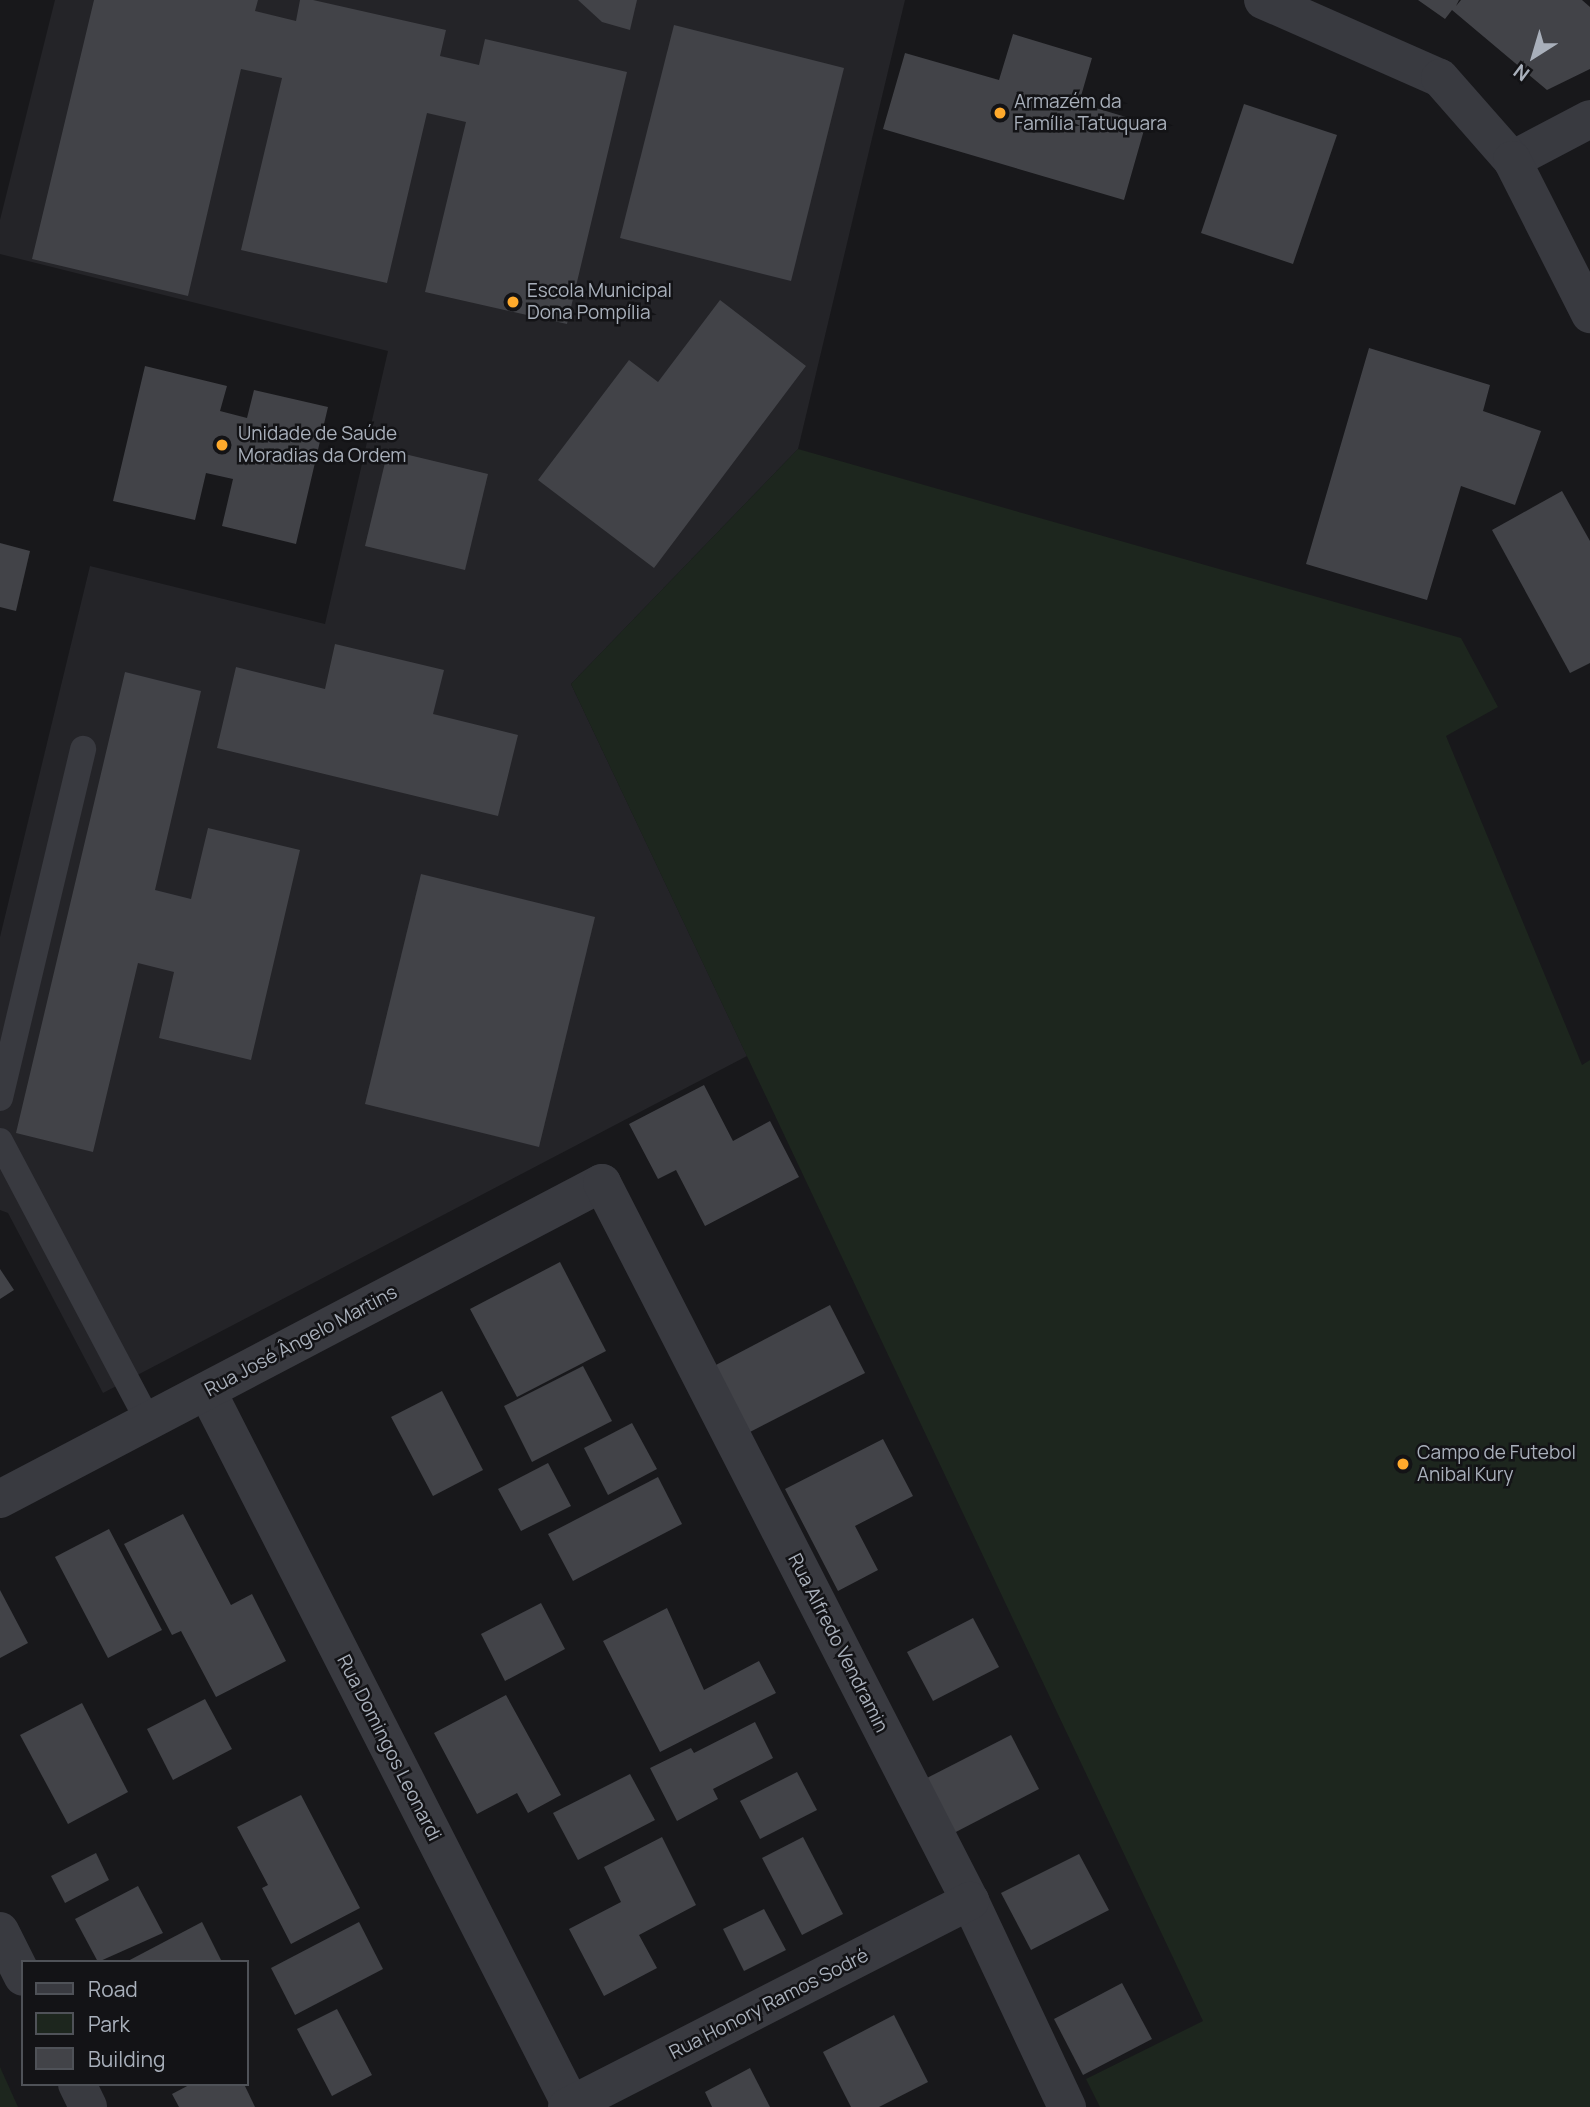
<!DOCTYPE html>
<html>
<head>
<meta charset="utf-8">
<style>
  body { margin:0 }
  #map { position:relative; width:1590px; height:2107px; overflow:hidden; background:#18181b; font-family:Manrope,sans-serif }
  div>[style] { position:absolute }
  .built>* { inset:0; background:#242428 }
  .green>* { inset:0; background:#1d261e }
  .building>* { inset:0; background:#424348 }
  .service>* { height:26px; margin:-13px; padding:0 13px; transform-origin:13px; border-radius:13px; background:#393a40 }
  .minor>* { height:38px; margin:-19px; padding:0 19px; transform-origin:19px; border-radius:19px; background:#393a40 }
  .tertiary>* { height:38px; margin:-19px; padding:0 19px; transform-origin:19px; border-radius:19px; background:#393a40 }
  .dots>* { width:19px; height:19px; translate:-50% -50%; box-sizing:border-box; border:4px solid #131316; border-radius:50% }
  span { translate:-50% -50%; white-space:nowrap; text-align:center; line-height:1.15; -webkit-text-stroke:5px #131316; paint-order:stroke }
  .poi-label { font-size:19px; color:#a9b0bb }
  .left { translate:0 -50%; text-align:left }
  .street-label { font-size:19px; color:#a9b0bb }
  .legend { position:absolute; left:21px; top:1960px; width:228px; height:126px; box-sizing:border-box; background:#131316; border:2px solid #4f5258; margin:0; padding:9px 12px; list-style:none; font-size:21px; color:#a9b0bb }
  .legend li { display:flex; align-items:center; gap:14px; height:35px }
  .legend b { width:35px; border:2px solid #4f5258 }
  .north { position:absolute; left:1499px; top:21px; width:70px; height:70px; -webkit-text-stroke:5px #131316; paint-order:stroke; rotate:217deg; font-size:19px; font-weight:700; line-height:28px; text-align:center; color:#a9b0bb }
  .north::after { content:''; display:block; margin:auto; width:24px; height:32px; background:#a9b0bb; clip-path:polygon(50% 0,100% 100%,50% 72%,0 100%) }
</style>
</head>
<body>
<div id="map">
  <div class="built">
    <div style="clip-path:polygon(55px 0,905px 0,798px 449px,571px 684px,747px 1056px,103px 1393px,8px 1213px,0 1210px,0 937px,90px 566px,325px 624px,388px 351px,0 254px,0 220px)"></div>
  </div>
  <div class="green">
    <div style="clip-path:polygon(798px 449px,1461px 638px,1498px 707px,1446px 736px,1582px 1065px,1590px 1060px,1590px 2107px,1100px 2107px,1086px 2079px,1203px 2021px,571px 684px)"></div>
    <div style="clip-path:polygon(0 2067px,18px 2107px,0 2107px)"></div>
  </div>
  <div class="building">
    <div style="clip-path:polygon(94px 0,258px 0,255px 11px,296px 21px,300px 0,313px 0,446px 30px,440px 56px,479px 65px,485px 39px,627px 72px,567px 324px,425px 292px,466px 122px,427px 113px,387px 283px,241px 250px,282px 78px,241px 69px,188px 296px,32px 259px)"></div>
    <div style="clip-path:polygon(578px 0,637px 0,630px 30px,602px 22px)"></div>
    <div style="clip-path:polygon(1418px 0,1459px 0,1456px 6px,1461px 0,1582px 0,1590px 7px,1590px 69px,1547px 90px,1452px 10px,1445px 19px)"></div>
    <div style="clip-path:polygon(674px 25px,844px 68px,791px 281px,620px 238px)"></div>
    <div style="clip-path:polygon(1013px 34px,1092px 58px,1079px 103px,1146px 123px,1124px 200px,883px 129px,905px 53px,999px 80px)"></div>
    <div style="clip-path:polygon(1244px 104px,1337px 135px,1293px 264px,1201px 233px)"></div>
    <div style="clip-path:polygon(720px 300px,806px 366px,654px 568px,538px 480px,629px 360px,658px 382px)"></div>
    <div style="clip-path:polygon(1369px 348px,1490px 385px,1483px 411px,1541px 431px,1515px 505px,1461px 486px,1427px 600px,1306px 564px)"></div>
    <div style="clip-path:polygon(145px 366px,227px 386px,220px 411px,247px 418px,254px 390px,328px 407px,296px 544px,222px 526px,233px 479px,206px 473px,195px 520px,113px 501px)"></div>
    <div style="clip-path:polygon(388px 450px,488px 474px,465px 570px,365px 546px)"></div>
    <div style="clip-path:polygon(1562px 491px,1590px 541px,1590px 663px,1570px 673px,1492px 530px)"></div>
    <div style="clip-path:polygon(0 543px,30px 551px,16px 611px,0 607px)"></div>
    <div style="clip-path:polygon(335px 644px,444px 670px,433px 714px,518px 735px,498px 816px,217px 748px,236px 667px,325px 689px)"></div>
    <div style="clip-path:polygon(125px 672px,201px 691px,155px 890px,191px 899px,208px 828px,300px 850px,251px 1060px,159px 1038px,174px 972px,138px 963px,93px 1152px,16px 1133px)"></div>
    <div style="clip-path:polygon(421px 874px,595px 917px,539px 1147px,365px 1104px)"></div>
    <div style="clip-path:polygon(704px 1085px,733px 1141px,770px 1121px,799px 1177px,705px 1226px,676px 1170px,658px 1179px,629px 1124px)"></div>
    <div style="clip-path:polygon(560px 1262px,606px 1351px,517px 1397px,470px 1309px)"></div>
    <div style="clip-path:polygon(0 1269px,14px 1290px,0 1299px)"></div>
    <div style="clip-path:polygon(830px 1305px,865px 1373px,748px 1433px,714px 1366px)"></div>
    <div style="clip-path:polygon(583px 1366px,612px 1421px,532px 1462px,504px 1406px)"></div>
    <div style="clip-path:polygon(442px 1391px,483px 1470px,433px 1496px,391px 1417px)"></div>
    <div style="clip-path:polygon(632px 1423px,657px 1469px,608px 1495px,584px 1448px)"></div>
    <div style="clip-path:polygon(883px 1439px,913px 1496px,855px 1526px,878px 1570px,838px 1591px,785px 1489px)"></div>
    <div style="clip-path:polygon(548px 1463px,571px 1506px,521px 1531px,498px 1489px)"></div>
    <div style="clip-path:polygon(658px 1477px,682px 1524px,573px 1581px,548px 1534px)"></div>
    <div style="clip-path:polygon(183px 1514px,231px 1605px,252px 1594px,286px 1661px,216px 1697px,181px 1631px,172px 1635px,124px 1544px)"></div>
    <div style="clip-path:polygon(109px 1529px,162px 1630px,108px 1658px,55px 1557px)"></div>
    <div style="clip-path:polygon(0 1590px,28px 1643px,0 1658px)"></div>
    <div style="clip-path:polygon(541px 1603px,565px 1649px,505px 1681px,481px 1634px)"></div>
    <div style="clip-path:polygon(667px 1608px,704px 1690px,759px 1661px,776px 1693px,660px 1752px,603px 1641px)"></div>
    <div style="clip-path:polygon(973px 1618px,999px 1667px,933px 1701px,907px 1652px)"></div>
    <div style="clip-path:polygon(506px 1695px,561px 1795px,528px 1813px,517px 1793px,477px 1814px,434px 1733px)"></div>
    <div style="clip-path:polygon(205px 1699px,232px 1749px,173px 1780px,147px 1729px)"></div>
    <div style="clip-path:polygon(82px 1703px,128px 1792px,68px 1824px,20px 1735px)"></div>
    <div style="clip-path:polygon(755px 1722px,773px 1758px,713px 1789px,718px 1799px,677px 1821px,650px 1768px,691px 1748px,694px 1753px)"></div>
    <div style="clip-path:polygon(1011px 1735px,1039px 1789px,952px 1834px,923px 1780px)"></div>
    <div style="clip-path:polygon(797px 1772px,817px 1810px,760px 1839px,740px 1801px)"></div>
    <div style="clip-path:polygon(630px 1774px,655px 1820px,578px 1860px,553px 1813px)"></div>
    <div style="clip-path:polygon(301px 1795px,360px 1908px,291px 1944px,262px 1888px,268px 1885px,237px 1827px)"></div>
    <div style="clip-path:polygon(662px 1837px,696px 1905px,639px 1935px,657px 1968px,604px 1996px,569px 1929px,621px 1902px,604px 1867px)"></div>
    <div style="clip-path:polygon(803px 1837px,843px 1914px,802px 1935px,762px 1858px)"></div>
    <div style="clip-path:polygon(96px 1853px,109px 1880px,65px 1903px,51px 1876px)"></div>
    <div style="clip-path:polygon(1079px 1854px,1109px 1910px,1031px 1950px,1001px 1893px)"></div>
    <div style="clip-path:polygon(138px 1886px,163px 1933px,98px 1962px,75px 1919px)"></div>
    <div style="clip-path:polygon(764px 1909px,786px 1950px,744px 1971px,723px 1929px)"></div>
    <div style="clip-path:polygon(202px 1922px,222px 1962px,126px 1962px)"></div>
    <div style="clip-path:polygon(359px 1922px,383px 1969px,295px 2015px,271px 1968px)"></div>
    <div style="clip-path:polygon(1122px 1983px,1152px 2039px,1083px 2075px,1054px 2019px)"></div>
    <div style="clip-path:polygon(337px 2009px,372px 2075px,332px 2096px,297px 2029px)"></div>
    <div style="clip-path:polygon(894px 2015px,928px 2082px,879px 2107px,851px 2107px,823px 2052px)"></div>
    <div style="clip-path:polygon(750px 2068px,770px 2107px,712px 2107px,705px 2092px)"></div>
    <div style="clip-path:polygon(191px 2084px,244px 2084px,255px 2107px,179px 2107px,172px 2094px)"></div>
  </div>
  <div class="service">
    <div style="left:0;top:1098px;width:359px;rotate:-76.6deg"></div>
    <div style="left:0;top:1141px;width:317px;rotate:62.1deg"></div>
  </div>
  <div class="minor">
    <div style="left:1512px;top:160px;width:88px;rotate:-27.7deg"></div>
    <div style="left:207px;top:1391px;width:801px;rotate:62.99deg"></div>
    <div style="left:0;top:1499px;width:680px;rotate:-27.7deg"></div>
    <div style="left:602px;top:1183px;width:807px;rotate:62.86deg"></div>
    <div style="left:970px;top:1901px;width:228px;rotate:64.8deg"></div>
    <div style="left:0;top:1931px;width:51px;rotate:63.4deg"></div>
    <div style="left:77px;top:2084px;width:25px;rotate:64deg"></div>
    <div style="left:567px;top:2107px;width:453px;rotate:-27.1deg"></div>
  </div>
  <div class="tertiary">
    <div style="left:1263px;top:0;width:193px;rotate:23.8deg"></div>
    <div style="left:1440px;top:78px;width:109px;rotate:48.7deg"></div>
    <div style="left:1512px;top:160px;width:173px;rotate:63.1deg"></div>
  </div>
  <div class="dots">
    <div style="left:1000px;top:113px;background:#ffaa2c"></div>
    <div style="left:513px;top:302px;background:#ffaa2c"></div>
    <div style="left:222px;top:445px;background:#ffaa2c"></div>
    <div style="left:1403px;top:1464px;background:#ffaa2c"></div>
  </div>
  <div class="poi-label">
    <span class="left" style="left:1014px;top:113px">Armazém da<br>Família Tatuquara</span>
    <span class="left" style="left:527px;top:302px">Escola Municipal<br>Dona Pompília</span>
    <span class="left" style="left:238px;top:445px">Unidade de Saúde<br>Moradias da Ordem</span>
    <span class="left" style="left:1417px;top:1464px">Campo de Futebol<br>Anibal Kury</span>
  </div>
  <div class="street-label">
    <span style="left:301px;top:1341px;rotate:-28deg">Rua José Ângelo Martins</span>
    <span style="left:838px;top:1643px;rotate:63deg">Rua Alfredo Vendramin</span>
    <span style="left:389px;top:1748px;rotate:63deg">Rua Domingos Leonardi</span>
    <span style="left:769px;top:2004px;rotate:-27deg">Rua Honory Ramos Sodré</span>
  </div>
  <ul class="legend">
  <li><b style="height:9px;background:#393a40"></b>Road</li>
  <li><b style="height:19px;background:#1d261e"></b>Park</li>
  <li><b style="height:19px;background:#424348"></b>Building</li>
  </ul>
  <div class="north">N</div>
</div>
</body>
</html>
